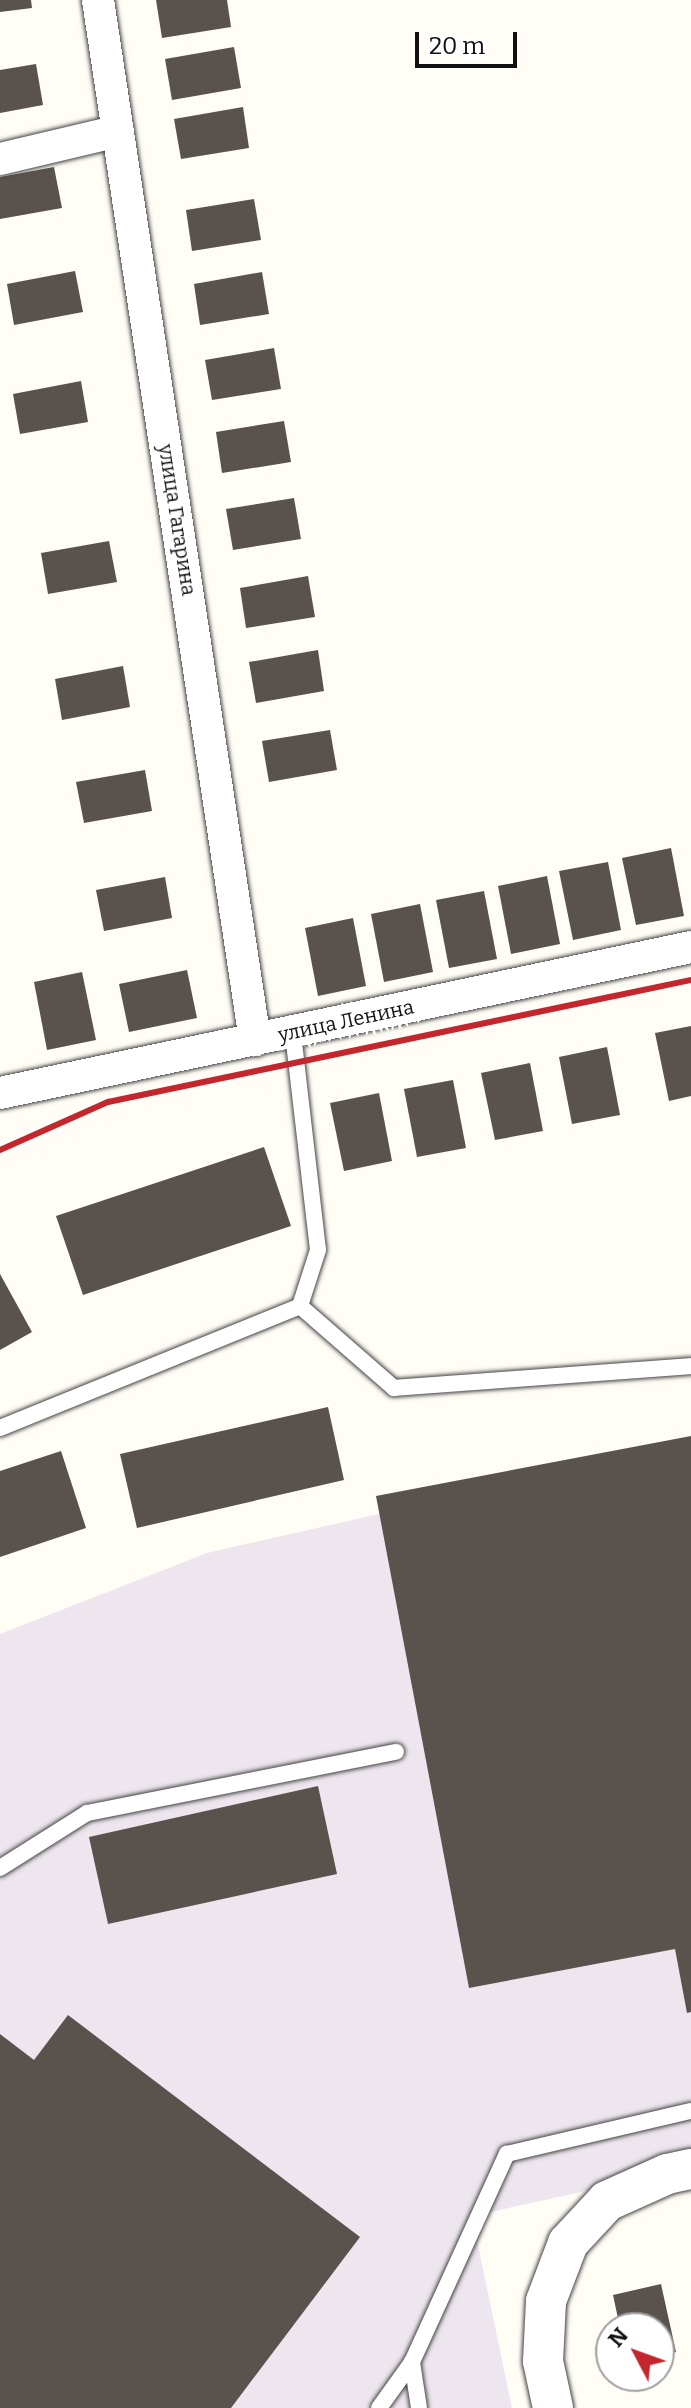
<!DOCTYPE html>
<html>
<head>
<meta charset="utf-8">
<style>
  body { margin:0 }
  #map { position:relative; width:691px; height:2408px; overflow:hidden; background:#fffdf5; font-family:Bitter,serif }
  div>[style] { position:absolute }
  .industrial>* { inset:0; background:#eee6ef }
  .building>* { inset:0; background:#5a524d }
  .roads { filter:drop-shadow(0 0 2px #444) drop-shadow(0 0 2px #444) }
  .service>* { height:16px; margin:-8px; padding:0 8px; transform-origin:8px; border-radius:8px; background:#fff }
  .minor>* { height:32px; margin:-16px; padding:0 16px; transform-origin:16px; border-radius:16px; background:#fff }
  .tertiary>* { height:40px; margin:-20px; padding:0 20px; transform-origin:20px; border-radius:20px; background:#fff }
  .rail>* { height:6px; margin:-3px; padding:0 3px; transform-origin:3px; border-radius:3px; background:#c4262e }
  span { translate:-50% -50%; white-space:nowrap; text-align:center; line-height:1.15; -webkit-text-stroke:8px #fff; paint-order:stroke }
  .street-label { font-size:20px; color:#111 }
  .north { position:absolute; left:595px; top:2312px; width:80px; height:80px; box-sizing:border-box; background:#fff; border:2px solid #a0a0a0; border-radius:50%; rotate:311deg; font-size:22px; font-weight:700; line-height:32px; text-align:center; color:#111 }
  .north::after { content:''; display:block; margin:auto; width:28px; height:36px; background:#c4262e; clip-path:polygon(50% 0,100% 100%,50% 72%,0 100%) }
  .scale { position:absolute; left:415px; top:32px; width:102px; height:36px; box-sizing:border-box; border:4px solid #111; border-top:0; padding-left:10px; font-size:24px; line-height:28px; white-space:nowrap; color:#111; -webkit-text-stroke:6px #fff; paint-order:stroke }
</style>
</head>
<body>
<div id="map">
  <div class="industrial">
    <div style="clip-path:polygon(691px 1443px,691px 2168px,472px 2216px,512px 2408px,0 2408px,0 1634px,207px 1553px)"></div>
  </div>
  <div class="building">
    <div style="clip-path:polygon(0 0,31px 0,32px 8px,0 12px)"></div>
    <div style="clip-path:polygon(156px 0,227px 0,231px 27px,162px 38px)"></div>
    <div style="clip-path:polygon(234px 47px,241px 88px,172px 100px,165px 59px)"></div>
    <div style="clip-path:polygon(36px 64px,43px 105px,0 113px,0 70px)"></div>
    <div style="clip-path:polygon(243px 107px,249px 148px,181px 159px,174px 119px)"></div>
    <div style="clip-path:polygon(54px 167px,62px 208px,0 219px,0 177px)"></div>
    <div style="clip-path:polygon(254px 199px,261px 240px,192px 251px,186px 210px)"></div>
    <div style="clip-path:polygon(75px 271px,83px 312px,14px 325px,7px 284px)"></div>
    <div style="clip-path:polygon(262px 272px,269px 314px,200px 325px,194px 284px)"></div>
    <div style="clip-path:polygon(274px 348px,281px 389px,212px 400px,205px 360px)"></div>
    <div style="clip-path:polygon(81px 381px,88px 422px,20px 434px,13px 394px)"></div>
    <div style="clip-path:polygon(284px 421px,291px 462px,222px 473px,216px 432px)"></div>
    <div style="clip-path:polygon(294px 498px,301px 539px,233px 550px,226px 509px)"></div>
    <div style="clip-path:polygon(109px 541px,117px 582px,48px 594px,41px 553px)"></div>
    <div style="clip-path:polygon(308px 576px,315px 617px,246px 628px,240px 588px)"></div>
    <div style="clip-path:polygon(318px 650px,324px 691px,256px 703px,249px 662px)"></div>
    <div style="clip-path:polygon(123px 666px,130px 707px,62px 720px,55px 679px)"></div>
    <div style="clip-path:polygon(330px 730px,337px 770px,269px 782px,262px 741px)"></div>
    <div style="clip-path:polygon(145px 770px,152px 811px,84px 823px,76px 782px)"></div>
    <div style="clip-path:polygon(671px 848px,684px 916px,636px 925px,622px 858px)"></div>
    <div style="clip-path:polygon(608px 862px,621px 930px,573px 940px,559px 871px)"></div>
    <div style="clip-path:polygon(547px 876px,560px 944px,511px 954px,498px 886px)"></div>
    <div style="clip-path:polygon(165px 877px,172px 918px,104px 931px,96px 890px)"></div>
    <div style="clip-path:polygon(484px 891px,497px 959px,449px 968px,436px 900px)"></div>
    <div style="clip-path:polygon(420px 904px,433px 972px,384px 982px,371px 914px)"></div>
    <div style="clip-path:polygon(353px 918px,366px 986px,318px 996px,305px 928px)"></div>
    <div style="clip-path:polygon(187px 970px,197px 1018px,129px 1032px,119px 984px)"></div>
    <div style="clip-path:polygon(82px 972px,96px 1040px,47px 1050px,34px 982px)"></div>
    <div style="clip-path:polygon(691px 1026px,691px 1096px,669px 1101px,655px 1033px)"></div>
    <div style="clip-path:polygon(607px 1047px,620px 1115px,572px 1124px,559px 1057px)"></div>
    <div style="clip-path:polygon(530px 1063px,543px 1131px,495px 1140px,481px 1073px)"></div>
    <div style="clip-path:polygon(453px 1080px,466px 1148px,417px 1157px,404px 1089px)"></div>
    <div style="clip-path:polygon(379px 1093px,392px 1161px,344px 1171px,330px 1103px)"></div>
    <div style="clip-path:polygon(264px 1147px,291px 1226px,83px 1295px,56px 1216px)"></div>
    <div style="clip-path:polygon(0 1274px,32px 1332px,0 1350px)"></div>
    <div style="clip-path:polygon(328px 1407px,344px 1480px,137px 1528px,120px 1454px)"></div>
    <div style="clip-path:polygon(691px 1436px,691px 2012px,687px 2013px,675px 1949px,469px 1988px,376px 1496px)"></div>
    <div style="clip-path:polygon(61px 1451px,86px 1528px,0 1557px,0 1471px)"></div>
    <div style="clip-path:polygon(318px 1786px,337px 1874px,108px 1924px,89px 1837px)"></div>
    <div style="clip-path:polygon(68px 2015px,360px 2237px,231px 2408px,0 2408px,0 2034px,34px 2060px)"></div>
    <div style="clip-path:polygon(661px 2284px,676px 2352px,659px 2356px,659px 2328px,620px 2328px,613px 2295px)"></div>
  </div>
  <div class="roads">
    <div class="service">
      <div style="left:300px;top:1306px;width:125px;rotate:41.1deg"></div>
      <div style="left:394px;top:1388px;width:298px;rotate:-4.2deg"></div>
      <div style="left:0;top:1428px;width:324px;rotate:-22.1deg"></div>
      <div style="left:300px;top:1306px;width:59px;rotate:-72.2deg"></div>
      <div style="left:318px;top:1250px;width:218px;rotate:-96.6deg"></div>
      <div style="left:0;top:1868px;width:103px;rotate:-32.3deg"></div>
      <div style="left:87px;top:1813px;width:315px;rotate:-11.2deg"></div>
      <div style="left:379px;top:2408px;width:57px;rotate:-54.3deg"></div>
      <div style="left:419px;top:2408px;width:47px;rotate:-98.7deg"></div>
      <div style="left:412px;top:2362px;width:229px;rotate:-65.5deg"></div>
      <div style="left:507px;top:2154px;width:189px;rotate:-13.2deg"></div>
    </div>
    <div class="minor">
      <div style="left:98px;top:0;width:1052px;rotate:81.42deg"></div>
      <div style="left:0;top:159px;width:121px;rotate:-13.3deg"></div>
      <div style="left:0;top:1093px;width:706px;rotate:-11.93deg"></div>
    </div>
    <div class="tertiary">
      <div style="left:553px;top:2408px;width:48px;rotate:-102deg"></div>
      <div style="left:543px;top:2361px;width:60px;rotate:-87.1deg"></div>
      <div style="left:546px;top:2301px;width:62px;rotate:-69.2deg"></div>
      <div style="left:568px;top:2243px;width:57px;rotate:-47.1deg"></div>
      <div style="left:607px;top:2201px;width:66px;rotate:-24.2deg"></div>
      <div style="left:667px;top:2174px;width:25px;rotate:-12deg"></div>
    </div>
  </div>
  <div class="rail">
    <div style="left:0;top:1150px;width:118px;rotate:-24deg"></div>
    <div style="left:108px;top:1102px;width:596px;rotate:-11.82deg"></div>
  </div>
  <div class="street-label">
    <span style="left:177px;top:520px;rotate:81deg">улица Гагарина</span>
    <span style="left:346px;top:1021px;rotate:-12deg">улица Ленина</span>
  </div>
  <div class="north">N</div>
  <div class="scale">20 m</div>
</div>
</body>
</html>
